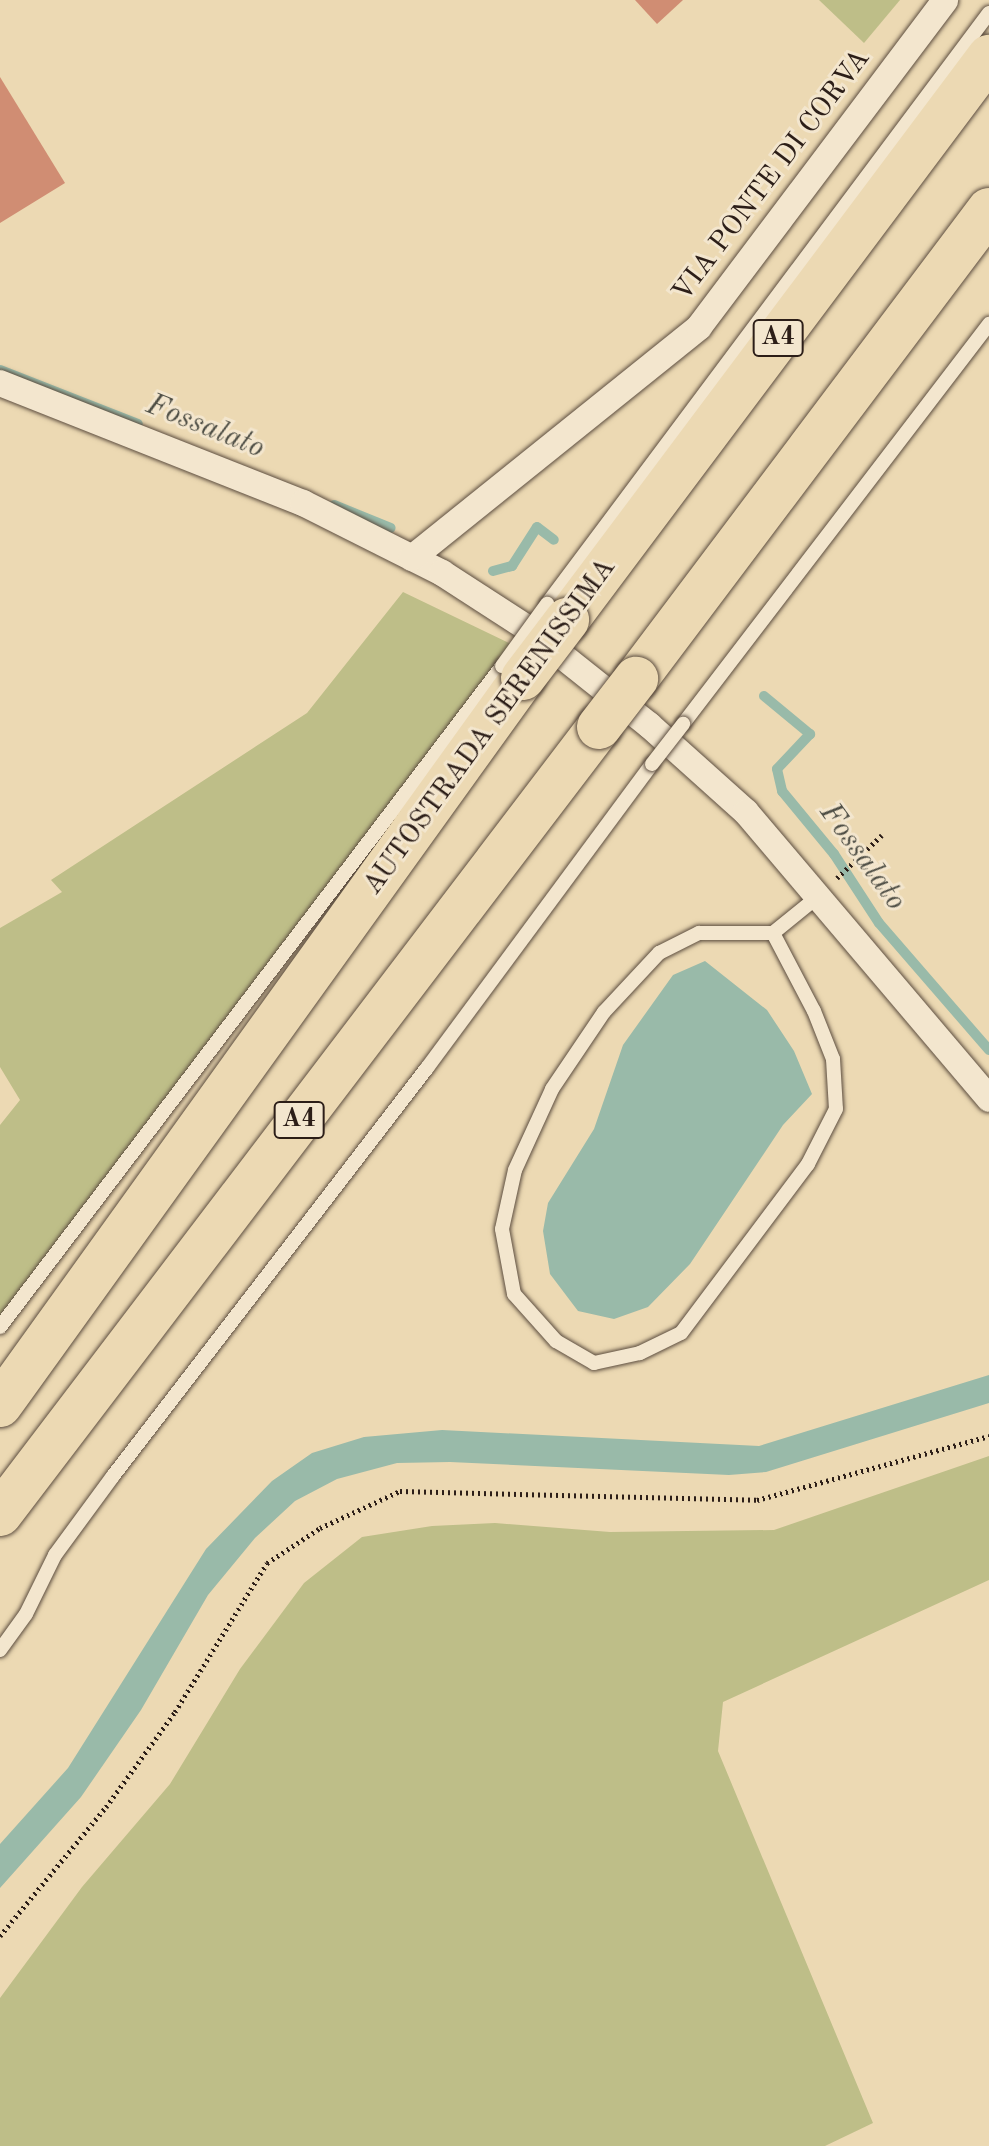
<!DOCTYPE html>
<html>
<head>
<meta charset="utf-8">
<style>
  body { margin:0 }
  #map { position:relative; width:989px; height:2146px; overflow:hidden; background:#ecd9b3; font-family:"Old Standard TT",serif }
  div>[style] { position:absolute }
  .green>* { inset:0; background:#bebe88 }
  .water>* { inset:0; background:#99baa9 }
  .stream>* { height:10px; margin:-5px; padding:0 5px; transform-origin:5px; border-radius:5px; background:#99baa9 }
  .building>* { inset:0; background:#d08d73 }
  .path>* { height:5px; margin-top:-2.5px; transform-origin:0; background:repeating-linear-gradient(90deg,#2c1e18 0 2px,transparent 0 6px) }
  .roads { filter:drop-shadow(0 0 2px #5c4d3f) drop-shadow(0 0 2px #5c4d3f) }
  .service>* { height:14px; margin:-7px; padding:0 7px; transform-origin:7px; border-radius:7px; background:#f3e6ce }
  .minor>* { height:26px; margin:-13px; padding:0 13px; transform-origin:13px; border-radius:13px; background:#f3e6ce }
  .motorway>* { height:44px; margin:-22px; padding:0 22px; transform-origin:22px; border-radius:22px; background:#ecd9b3 }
  .bridges { filter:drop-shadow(0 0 2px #5c4d3f) drop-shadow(0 0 2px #5c4d3f) }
  .service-bridge>* { height:14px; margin:-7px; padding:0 7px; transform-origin:7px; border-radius:7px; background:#f3e6ce }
  .motorway-bridge>* { height:44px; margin:-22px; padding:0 22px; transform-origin:22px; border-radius:22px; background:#ecd9b3 }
  span { translate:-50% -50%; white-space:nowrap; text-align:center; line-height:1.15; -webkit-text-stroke:6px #f3e6ce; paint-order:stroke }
  .shield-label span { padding:2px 6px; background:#f3e6ce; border:2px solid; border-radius:6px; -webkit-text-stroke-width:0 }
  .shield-label { font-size:26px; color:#2c1e18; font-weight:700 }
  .street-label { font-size:28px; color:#2c1e18 }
  .water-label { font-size:30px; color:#4d4d44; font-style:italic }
</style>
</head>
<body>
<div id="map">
  <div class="green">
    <div style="clip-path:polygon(819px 0,900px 0,864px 43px)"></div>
    <div style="clip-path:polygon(403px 592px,513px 645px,0 1318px,0 1125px,20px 1100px,0 1067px,0 928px,62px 892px,51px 880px,307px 713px)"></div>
    <div style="clip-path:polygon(989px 1456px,989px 1580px,723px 1702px,718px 1751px,873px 2123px,825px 2146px,0 2146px,0 1998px,82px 1887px,170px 1784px,240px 1669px,304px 1583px,362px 1537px,432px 1526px,495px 1523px,610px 1532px,774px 1530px)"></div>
  </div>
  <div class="water">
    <div style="clip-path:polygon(705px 961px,767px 1010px,794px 1051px,812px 1094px,783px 1125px,690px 1264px,648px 1307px,614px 1319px,578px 1311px,550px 1274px,543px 1231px,548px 1203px,594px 1129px,623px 1045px,673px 975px)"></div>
    <div style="clip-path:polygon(989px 1375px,989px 1403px,766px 1472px,729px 1475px,450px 1462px,397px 1463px,337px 1479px,295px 1501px,255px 1538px,208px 1595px,141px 1710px,81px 1797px,0 1888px,0 1844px,68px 1768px,206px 1549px,272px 1481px,312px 1453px,364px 1437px,442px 1430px,759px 1446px)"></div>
  </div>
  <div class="stream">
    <div style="left:0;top:370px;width:148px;rotate:21.4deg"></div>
    <div style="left:334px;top:505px;width:61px;rotate:22deg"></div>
    <div style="left:493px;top:571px;width:20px;rotate:-15deg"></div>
    <div style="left:512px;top:566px;width:46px;rotate:-57.3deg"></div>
    <div style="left:537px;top:527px;width:21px;rotate:37deg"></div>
    <div style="left:764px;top:696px;width:60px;rotate:39.6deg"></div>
    <div style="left:810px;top:734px;width:48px;rotate:133.3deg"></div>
    <div style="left:777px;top:769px;width:23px;rotate:77deg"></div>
    <div style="left:782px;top:791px;width:82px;rotate:50.5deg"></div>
    <div style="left:834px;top:854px;width:82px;rotate:56.9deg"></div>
    <div style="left:879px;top:923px;width:168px;rotate:49.1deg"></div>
  </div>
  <div class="building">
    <div style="clip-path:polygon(635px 0,683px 0,657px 24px)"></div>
    <div style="clip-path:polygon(0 77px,65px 183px,0 223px)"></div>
  </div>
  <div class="path">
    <div style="left:837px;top:878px;width:62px;rotate:-43.7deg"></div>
    <div style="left:0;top:1936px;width:167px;rotate:-50.6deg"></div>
    <div style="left:106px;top:1807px;width:117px;rotate:-54deg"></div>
    <div style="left:175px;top:1712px;width:175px;rotate:-58.3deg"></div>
    <div style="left:267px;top:1563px;width:64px;rotate:-33.4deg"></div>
    <div style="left:320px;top:1528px;width:88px;rotate:-24.8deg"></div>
    <div style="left:400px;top:1491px;width:357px;rotate:1.4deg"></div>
    <div style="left:757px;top:1500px;width:241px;rotate:-15.4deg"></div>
  </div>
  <div class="roads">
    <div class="service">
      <div style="left:547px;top:604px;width:738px;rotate:-53.21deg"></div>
      <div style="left:683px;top:724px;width:504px;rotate:-52.58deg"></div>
      <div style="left:773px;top:933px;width:88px;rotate:62.3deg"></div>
      <div style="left:814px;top:1011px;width:52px;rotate:68.4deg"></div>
      <div style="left:833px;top:1059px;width:50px;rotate:86.6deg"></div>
      <div style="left:836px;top:1109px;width:62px;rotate:117deg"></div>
      <div style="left:808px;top:1164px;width:211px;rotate:126.9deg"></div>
      <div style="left:681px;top:1333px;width:46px;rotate:154deg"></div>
      <div style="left:640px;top:1353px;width:47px;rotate:167.7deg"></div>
      <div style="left:594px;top:1363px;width:44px;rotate:-149.9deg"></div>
      <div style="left:556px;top:1341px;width:63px;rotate:-131.8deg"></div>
      <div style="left:514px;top:1294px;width:66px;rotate:-100.5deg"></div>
      <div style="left:502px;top:1229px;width:60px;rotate:-77.6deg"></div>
      <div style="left:515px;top:1170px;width:89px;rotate:-65.4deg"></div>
      <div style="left:552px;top:1089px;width:93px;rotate:-56deg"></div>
      <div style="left:604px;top:1012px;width:81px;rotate:-47deg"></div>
      <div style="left:659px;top:953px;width:45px;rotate:-26.6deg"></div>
      <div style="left:699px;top:933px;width:74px"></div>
      <div style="left:773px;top:933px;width:55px;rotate:-39.1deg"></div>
      <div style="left:0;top:1327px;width:830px;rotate:-52.78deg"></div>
      <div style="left:0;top:1650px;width:44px;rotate:-54.2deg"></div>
      <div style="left:26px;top:1614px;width:66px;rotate:-63.8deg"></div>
      <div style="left:55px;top:1555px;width:98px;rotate:-53.7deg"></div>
      <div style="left:113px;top:1476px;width:515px;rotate:-52.42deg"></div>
      <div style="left:427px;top:1068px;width:378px;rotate:-53.5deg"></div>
    </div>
    <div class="minor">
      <div style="left:0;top:383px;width:326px;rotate:21.6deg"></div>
      <div style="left:303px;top:503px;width:156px;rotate:26.7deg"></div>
      <div style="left:442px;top:573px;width:101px;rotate:32.9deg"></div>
      <div style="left:527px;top:628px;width:156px;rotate:38.5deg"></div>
      <div style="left:649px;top:725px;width:130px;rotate:41.9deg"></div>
      <div style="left:746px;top:812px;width:376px;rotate:49.7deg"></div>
      <div style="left:412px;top:558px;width:368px;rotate:-38.8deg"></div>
      <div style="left:699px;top:327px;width:409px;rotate:-53deg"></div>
    </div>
    <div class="motorway">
      <div style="left:567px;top:620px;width:704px;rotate:-53.15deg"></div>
      <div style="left:636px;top:679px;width:587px;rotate:-53.03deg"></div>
      <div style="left:0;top:1405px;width:896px;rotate:-54.27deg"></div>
      <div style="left:0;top:1514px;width:989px;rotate:-52.72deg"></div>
    </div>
  </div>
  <div class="bridges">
    <div class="service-bridge">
      <div style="left:502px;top:666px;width:77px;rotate:-54deg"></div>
      <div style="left:652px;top:764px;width:51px;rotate:-52.2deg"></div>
    </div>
    <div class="motorway-bridge">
      <div style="left:523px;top:678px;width:73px;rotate:-52.8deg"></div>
      <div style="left:599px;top:727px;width:61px;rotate:-52.4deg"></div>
    </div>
  </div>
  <div class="shield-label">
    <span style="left:778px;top:338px">A4</span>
    <span style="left:299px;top:1120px">A4</span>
  </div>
  <div class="street-label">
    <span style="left:772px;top:176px;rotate:-53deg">VIA PONTE DI CORVA</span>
    <span style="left:490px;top:727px;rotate:-54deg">AUTOSTRADA SERENISSIMA</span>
  </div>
  <div class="water-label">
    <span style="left:205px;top:427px;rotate:22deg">Fossalato</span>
    <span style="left:862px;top:857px;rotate:54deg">Fossalato</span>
  </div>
</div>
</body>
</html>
